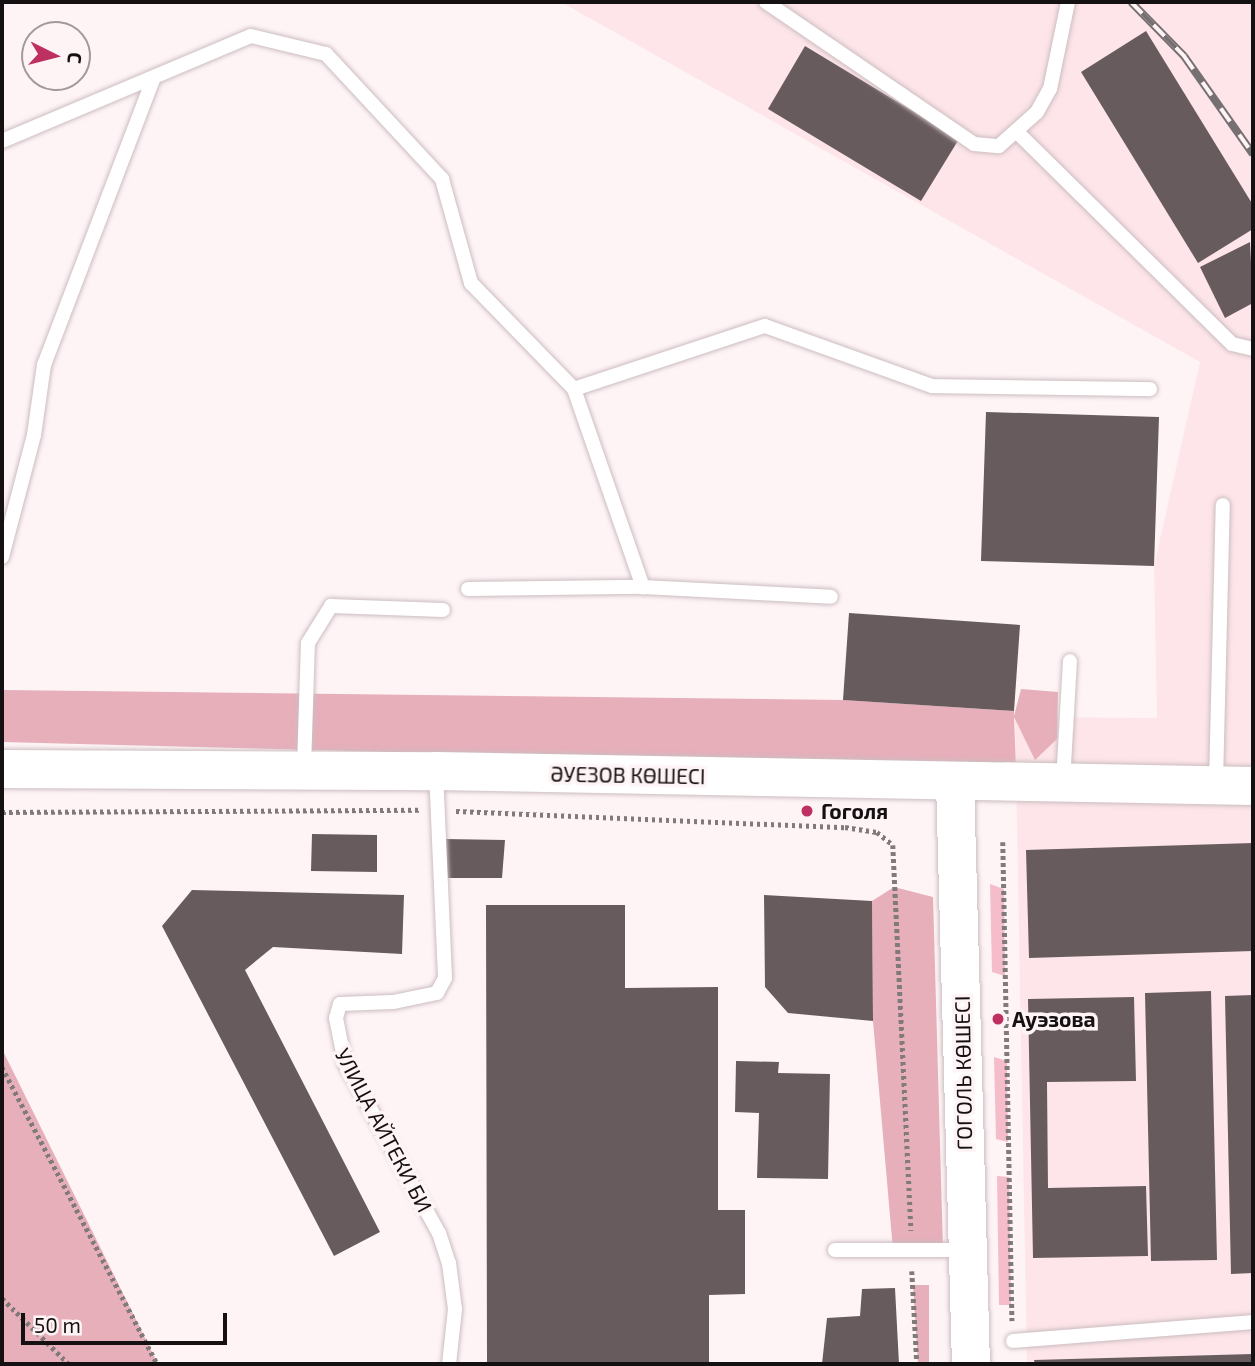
<!DOCTYPE html>
<html>
<head>
<meta charset="utf-8">
<style>
  body { margin:0 }
  #map { position:relative; width:1255px; height:1366px; overflow:hidden; background:#fef4f6; font-family:"Exo 2",sans-serif }
  div>[style] { position:absolute }
  .built>* { inset:0; background:#fde5e9 }
  .green>* { inset:0; background:#f5bdc9 }
  .forest>* { inset:0; background:#e6afba }
  .building>* { inset:0; background:#685b5d }
  .path>* { height:4.5px; margin-top:-2.25px; transform-origin:0; background:repeating-linear-gradient(90deg,#817a7b 0 3.5px,transparent 0 7px) }
  .roads { filter:drop-shadow(0 0 2px #ccbdc0) drop-shadow(0 0 2px #ccbdc0) }
  .lane>* { height:14px; margin:-7px; padding:0 7px; transform-origin:7px; border-radius:7px; background:#fff }
  .secondary>* { height:38px; margin:-19px; padding:0 19px; transform-origin:19px; border-radius:19px; background:#fff }
  .rail>* { height:8px; margin-top:-4px; transform-origin:0; background:repeating-linear-gradient(90deg,#fef4f6 0 16px,#777072 0 32px); box-sizing:border-box; border-block:2px solid #777072 }
  .dots>* { width:19px; height:19px; translate:-50% -50%; box-sizing:border-box; border:4px solid #fef4f6; border-radius:50% }
  span { translate:-50% -50%; white-space:nowrap; text-align:center; line-height:1.15; -webkit-text-stroke:7px #fef4f6; paint-order:stroke }
  .street-label { font-size:21px; color:#151011 }
  .poi-label { font-size:21px; color:#151011; font-weight:700 }
  .left { translate:0 -50%; text-align:left }
  .frame { position:absolute; inset:0; border:4px solid #151011; pointer-events:none }
  .north { position:absolute; left:21px; top:21px; width:70px; height:70px; box-sizing:border-box; background:#fef4f6; border:2px solid #a1999a; border-radius:50%; rotate:96deg; font-size:19px; font-weight:700; line-height:28px; text-align:center; color:#151011 }
  .north::after { content:''; display:block; margin:auto; width:24px; height:32px; background:#bd3061; clip-path:polygon(50% 0,100% 100%,50% 72%,0 100%) }
  .scale { position:absolute; left:21px; top:1313px; width:206px; height:32px; box-sizing:border-box; border:4px solid #151011; border-top:0; padding-left:9px; font-size:21px; line-height:24px; white-space:nowrap; color:#151011; -webkit-text-stroke:5px #fef4f6; paint-order:stroke }
</style>
</head>
<body>
<div id="map">
  <div class="built">
    <div style="clip-path:polygon(561px 2px,1253px 2px,1253px 1364px,1027px 1364px,1015px 717px,1157px 718px,1154px 566px,1200px 362px)"></div>
  </div>
  <div class="green">
    <div style="clip-path:polygon(990px 884px,1004px 889px,1005px 976px,992px 972px)"></div>
    <div style="clip-path:polygon(994px 1057px,1007px 1061px,1008px 1142px,996px 1139px)"></div>
    <div style="clip-path:polygon(997px 1176px,1009px 1177px,1011px 1305px,999px 1305px)"></div>
  </div>
  <div class="forest">
    <div style="clip-path:polygon(1021px 689px,1058px 692px,1057px 739px,1035px 760px,1014px 717px,1016px 768px,2px 742px,2px 690px,843px 700px,1014px 711px,1014px 716px)"></div>
    <div style="clip-path:polygon(894px 887px,933px 897px,943px 1250px,893px 1250px,873px 1021px,872px 901px)"></div>
    <div style="clip-path:polygon(2px 1049px,158px 1364px,2px 1364px)"></div>
    <div style="clip-path:polygon(913px 1285px,929px 1285px,929px 1364px,918px 1364px)"></div>
  </div>
  <div class="building">
    <div style="clip-path:polygon(1146px 31px,1253px 205px,1253px 229px,1198px 263px,1081px 72px)"></div>
    <div style="clip-path:polygon(805px 46px,959px 139px,921px 201px,768px 109px)"></div>
    <div style="clip-path:polygon(1250px 242px,1253px 303px,1225px 318px,1200px 267px)"></div>
    <div style="clip-path:polygon(986px 412px,1159px 417px,1154px 566px,981px 561px)"></div>
    <div style="clip-path:polygon(849px 613px,1020px 625px,1014px 711px,843px 700px)"></div>
    <div style="clip-path:polygon(312px 834px,377px 835px,377px 872px,311px 871px)"></div>
    <div style="clip-path:polygon(445px 839px,505px 840px,502px 878px,445px 878px)"></div>
    <div style="clip-path:polygon(1253px 843px,1253px 951px,1029px 958px,1026px 850px)"></div>
    <div style="clip-path:polygon(192px 890px,404px 895px,402px 954px,273px 947px,245px 970px,380px 1232px,334px 1256px,162px 926px)"></div>
    <div style="clip-path:polygon(764px 895px,872px 901px,873px 1021px,788px 1013px,765px 987px)"></div>
    <div style="clip-path:polygon(486px 905px,625px 905px,625px 988px,718px 987px,718px 1210px,745px 1210px,745px 1294px,709px 1295px,709px 1364px,487px 1364px)"></div>
    <div style="clip-path:polygon(1211px 991px,1217px 1260px,1151px 1261px,1145px 993px)"></div>
    <div style="clip-path:polygon(1253px 995px,1253px 1273px,1231px 1274px,1225px 996px)"></div>
    <div style="clip-path:polygon(1134px 997px,1136px 1081px,1047px 1082px,1048px 1188px,1146px 1186px,1148px 1256px,1033px 1258px,1028px 999px)"></div>
    <div style="clip-path:polygon(736px 1061px,779px 1062px,778px 1073px,830px 1074px,828px 1179px,757px 1178px,759px 1113px,735px 1112px)"></div>
    <div style="clip-path:polygon(895px 1288px,899px 1364px,822px 1364px,827px 1318px,860px 1316px,862px 1289px)"></div>
    <div style="clip-path:polygon(1253px 1354px,1253px 1364px,1035px 1364px,1034px 1360px)"></div>
  </div>
  <div class="path">
    <div style="left:456px;top:811px;width:389px;rotate:2.4deg"></div>
    <div style="left:845px;top:827px;width:32px;rotate:9deg"></div>
    <div style="left:877px;top:832px;width:21px;rotate:39deg"></div>
    <div style="left:893px;top:845px;width:386px;rotate:87.3deg"></div>
    <div style="left:2px;top:812px;width:418px;rotate:-0.3deg"></div>
    <div style="left:1003px;top:842px;width:479px;rotate:88.9deg"></div>
    <div style="left:2px;top:1067px;width:335px;rotate:62.4deg"></div>
    <div style="left:912px;top:1271px;width:93px;rotate:86.9deg"></div>
    <div style="left:2px;top:1298px;width:94px;rotate:44.6deg"></div>
  </div>
  <div class="roads">
    <div class="lane">
      <div style="left:766px;top:2px;width:252px;rotate:34.3deg"></div>
      <div style="left:974px;top:144px;width:25px;rotate:5deg"></div>
      <div style="left:999px;top:146px;width:51px;rotate:-41.8deg"></div>
      <div style="left:1037px;top:112px;width:26px;rotate:-61deg"></div>
      <div style="left:1050px;top:89px;width:89px;rotate:-78.3deg"></div>
      <div style="left:1017px;top:132px;width:302px;rotate:44.6deg"></div>
      <div style="left:1232px;top:344px;width:22px;rotate:13deg"></div>
      <div style="left:2px;top:141px;width:270px;rotate:-22.9deg"></div>
      <div style="left:251px;top:36px;width:77px;rotate:13.5deg"></div>
      <div style="left:326px;top:54px;width:171px;rotate:47.1deg"></div>
      <div style="left:442px;top:179px;width:108px;rotate:74.4deg"></div>
      <div style="left:471px;top:283px;width:148px;rotate:45.8deg"></div>
      <div style="left:574px;top:389px;width:201px;rotate:-18.3deg"></div>
      <div style="left:765px;top:326px;width:177px;rotate:19.8deg"></div>
      <div style="left:932px;top:386px;width:218px;rotate:0.8deg"></div>
      <div style="left:574px;top:389px;width:210px;rotate:70.8deg"></div>
      <div style="left:643px;top:587px;width:188px;rotate:3deg"></div>
      <div style="left:2px;top:557px;width:126px;rotate:-75.3deg"></div>
      <div style="left:34px;top:435px;width:71px;rotate:-81.9deg"></div>
      <div style="left:44px;top:365px;width:308px;rotate:-69.1deg"></div>
      <div style="left:468px;top:589px;width:175px;rotate:-0.7deg"></div>
      <div style="left:304px;top:768px;width:125px;rotate:-88.2deg"></div>
      <div style="left:308px;top:643px;width:44px;rotate:-58.1deg"></div>
      <div style="left:331px;top:606px;width:112px;rotate:2deg"></div>
      <div style="left:436px;top:771px;width:207px;rotate:87.5deg"></div>
      <div style="left:445px;top:978px;width:17px;rotate:118deg"></div>
      <div style="left:437px;top:993px;width:45px;rotate:168.4deg"></div>
      <div style="left:393px;top:1002px;width:53px;rotate:177.8deg"></div>
      <div style="left:340px;top:1004px;width:15px;rotate:106deg"></div>
      <div style="left:336px;top:1018px;width:46px;rotate:78.7deg"></div>
      <div style="left:345px;top:1063px;width:194px;rotate:61.1deg"></div>
      <div style="left:439px;top:1233px;width:32px;rotate:72deg"></div>
      <div style="left:449px;top:1263px;width:46px;rotate:82.6deg"></div>
      <div style="left:455px;top:1309px;width:55px;rotate:96.2deg"></div>
      <div style="left:1063px;top:782px;width:121px;rotate:-86.7deg"></div>
      <div style="left:1216px;top:782px;width:277px;rotate:-88.6deg"></div>
      <div style="left:835px;top:1250px;width:130px"></div>
      <div style="left:1013px;top:1341px;width:241px;rotate:-4.5deg"></div>
    </div>
    <div class="secondary">
      <div style="left:2px;top:769px;width:434px;rotate:0.3deg"></div>
      <div style="left:436px;top:771px;width:817px;rotate:1.05deg"></div>
      <div style="left:955px;top:782px;width:582px;rotate:88.43deg"></div>
    </div>
  </div>
  <div class="rail">
    <div style="left:1131px;top:2px;width:76px;rotate:45.5deg"></div>
    <div style="left:1184px;top:56px;width:120px;rotate:54.9deg"></div>
  </div>
  <div class="dots">
    <div style="left:807px;top:811px;background:#bd3061"></div>
    <div style="left:998px;top:1019px;background:#bd3061"></div>
  </div>
  <div class="street-label">
    <span style="left:628px;top:775px;rotate:1deg">ӘУЕЗОВ КӨШЕСІ</span>
    <span style="left:963px;top:1073px;rotate:-91deg">ГОГОЛЬ КӨШЕСІ</span>
    <span style="left:384px;top:1130px;rotate:62deg">УЛИЦА АЙТЕКИ БИ</span>
  </div>
  <div class="poi-label">
    <span class="left" style="left:821px;top:811px">Гоголя</span>
    <span class="left" style="left:1012px;top:1019px">Ауэзова</span>
  </div>
  <div class="frame"></div>
  <div class="north">С</div>
  <div class="scale">50 m</div>
</div>
</body>
</html>
